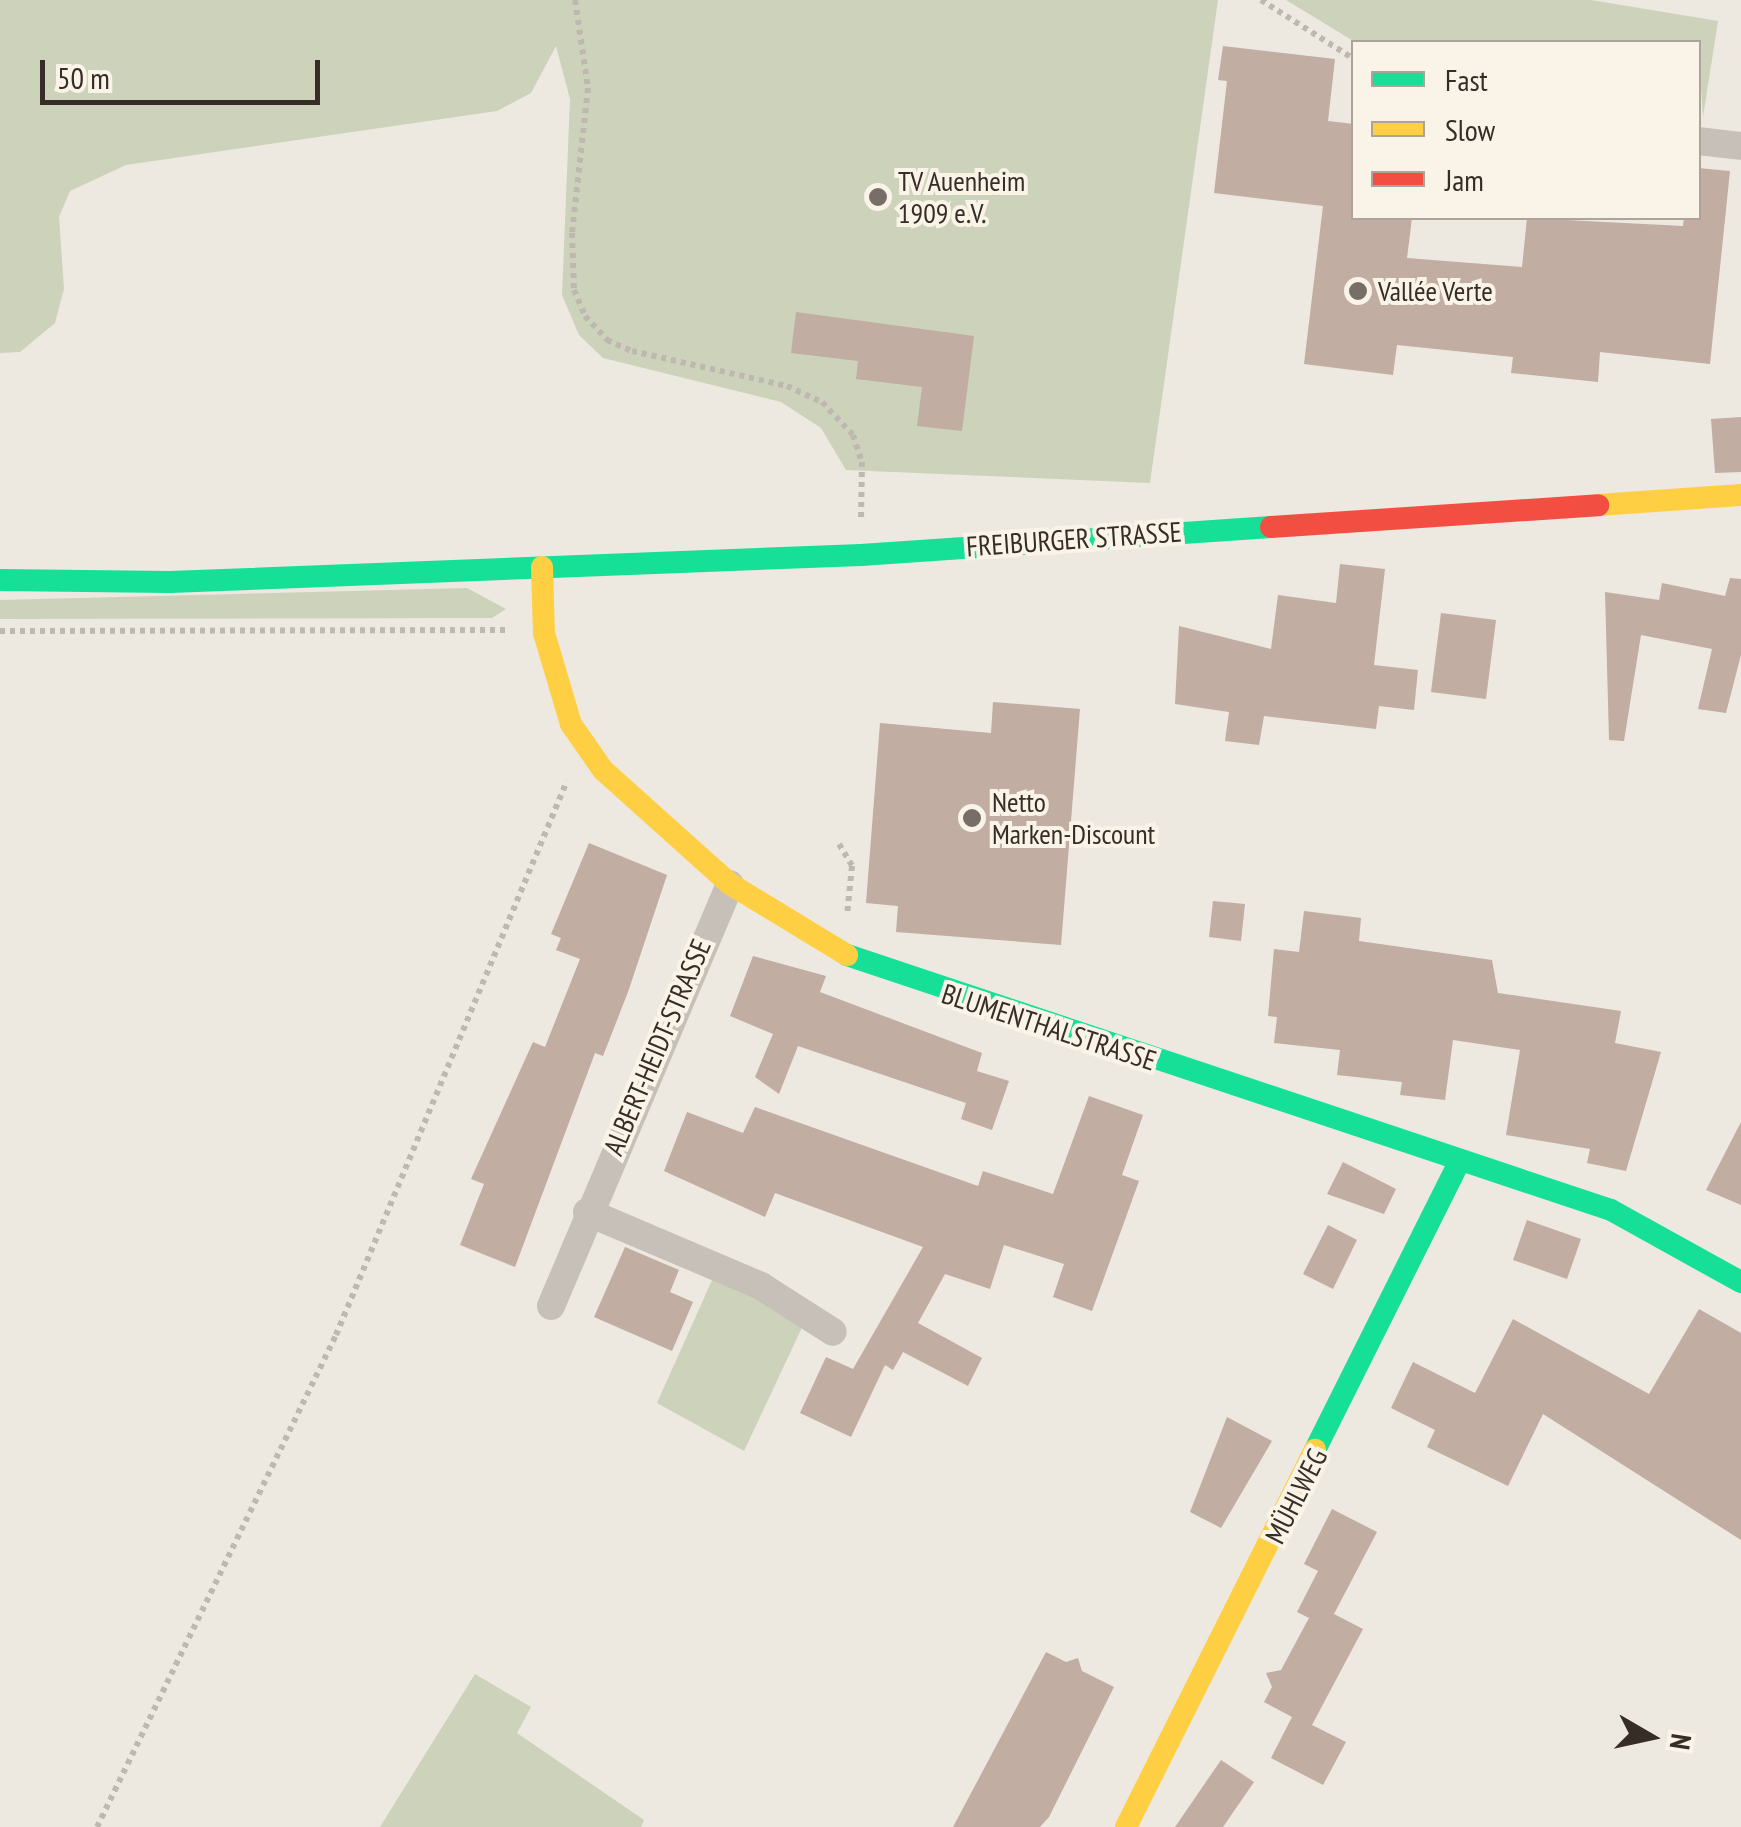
<!DOCTYPE html>
<html>
<head>
<meta charset="utf-8">
<style>
  body { margin:0 }
  #map { position:relative; width:1741px; height:1827px; overflow:hidden; background:#ede8e0; font-family:"PT Sans Narrow",sans-serif }
  div>[style] { position:absolute }
  .green>* { inset:0; background:#ccd3ba }
  .building>* { inset:0; background:#c1ada1 }
  .path>* { height:6px; margin-top:-3px; transform-origin:0; background:repeating-linear-gradient(90deg,#bfb8b1 0 5px,transparent 0 10px) }
  .street>* { height:28px; margin:-14px; padding:0 14px; transform-origin:14px; border-radius:14px; background:#c6c0b9 }
  .fast>* { height:22px; margin:-11px; padding:0 11px; transform-origin:11px; border-radius:11px; background:#16e098 }
  .slow>* { height:22px; margin:-11px; padding:0 11px; transform-origin:11px; border-radius:11px; background:#ffcf43 }
  .jam>* { height:22px; margin:-11px; padding:0 11px; transform-origin:11px; border-radius:11px; background:#f24e42 }
  .dots>* { width:28px; height:28px; translate:-50% -50%; box-sizing:border-box; border:5px solid #faf3e7; border-radius:50% }
  span { translate:-50% -50%; white-space:nowrap; text-align:center; line-height:1.15; -webkit-text-stroke:8px #faf3e7; paint-order:stroke }
  .poi-label { font-size:28px; color:#372d27 }
  .left { translate:0 -50%; text-align:left }
  .street-label { font-size:28px; color:#372d27 }
  .legend { position:absolute; left:1351px; top:40px; width:350px; height:180px; box-sizing:border-box; background:#faf3e7; border:2px solid #aca49a; margin:0; padding:12px 18px; list-style:none; font-size:30px; color:#372d27 }
  .legend li { display:flex; align-items:center; gap:20px; height:50px }
  .legend b { width:50px; border:2px solid #aca49a }
  .north { position:absolute; left:1601px; top:1687px; width:100px; height:100px; -webkit-text-stroke:8px #faf3e7; paint-order:stroke; rotate:99deg; font-size:28px; font-weight:700; line-height:40px; text-align:center; color:#372d27 }
  .north::after { content:''; display:block; margin:auto; width:35px; height:45px; background:#372d27; clip-path:polygon(50% 0,100% 100%,50% 72%,0 100%) }
  .scale { position:absolute; left:40px; top:60px; width:280px; height:45px; box-sizing:border-box; border:5px solid #372d27; border-top:0; padding-left:12px; font-size:30px; line-height:35px; white-space:nowrap; color:#372d27; -webkit-text-stroke:8px #faf3e7; paint-order:stroke }
</style>
</head>
<body>
<div id="map">
  <div class="green">
    <div style="clip-path:polygon(0 0,1218px 0,1150px 483px,846px 470px,821px 428px,781px 402px,603px 358px,579px 335px,562px 295px,570px 99px,556px 46px,531px 93px,497px 111px,126px 165px,70px 191px,59px 217px,64px 289px,55px 323px,20px 352px,0 353px)"></div>
    <div style="clip-path:polygon(1286px 0,1591px 0,1718px 21px,1703px 117px,1698px 42px,1355px 42px)"></div>
    <div style="clip-path:polygon(467px 588px,506px 609px,492px 618px,0 619px,0 600px)"></div>
    <div style="clip-path:polygon(717px 1269px,805px 1321px,744px 1451px,657px 1403px)"></div>
    <div style="clip-path:polygon(475px 1674px,531px 1707px,517px 1733px,644px 1820px,641px 1827px,380px 1827px)"></div>
  </div>
  <div class="building">
    <div style="clip-path:polygon(1223px 46px,1335px 59px,1328px 121px,1354px 124px,1354px 218px,1412px 218px,1407px 258px,1522px 267px,1527px 218px,1683px 226px,1684px 218px,1698px 218px,1698px 168px,1730px 171px,1710px 364px,1600px 352px,1598px 382px,1511px 373px,1513px 357px,1397px 345px,1393px 375px,1304px 364px,1323px 206px,1214px 193px,1227px 81px,1218px 80px)"></div>
    <div style="clip-path:polygon(796px 312px,974px 336px,962px 431px,917px 426px,922px 387px,856px 379px,858px 361px,791px 353px)"></div>
    <div style="clip-path:polygon(1741px 417px,1741px 472px,1715px 473px,1711px 419px)"></div>
    <div style="clip-path:polygon(1340px 564px,1385px 569px,1374px 665px,1418px 670px,1414px 710px,1379px 706px,1376px 729px,1264px 716px,1259px 745px,1225px 741px,1229px 712px,1175px 704px,1179px 626px,1271px 649px,1278px 595px,1336px 603px)"></div>
    <div style="clip-path:polygon(1730px 578px,1741px 579px,1741px 655px,1726px 713px,1698px 709px,1712px 649px,1641px 635px,1624px 741px,1609px 740px,1605px 592px,1659px 600px,1662px 583px,1725px 596px)"></div>
    <div style="clip-path:polygon(1441px 613px,1496px 620px,1486px 699px,1431px 692px)"></div>
    <div style="clip-path:polygon(993px 702px,1080px 709px,1061px 945px,896px 932px,898px 906px,866px 903px,880px 723px,991px 733px)"></div>
    <div style="clip-path:polygon(589px 843px,667px 875px,628px 992px,603px 1056px,595px 1053px,515px 1267px,460px 1245px,484px 1184px,471px 1179px,533px 1042px,545px 1047px,580px 959px,556px 950px,561px 938px,551px 934px)"></div>
    <div style="clip-path:polygon(1213px 901px,1245px 904px,1241px 941px,1209px 937px)"></div>
    <div style="clip-path:polygon(1304px 911px,1361px 918px,1359px 941px,1492px 960px,1498px 993px,1621px 1011px,1615px 1043px,1661px 1052px,1626px 1171px,1587px 1163px,1590px 1149px,1506px 1135px,1520px 1050px,1453px 1040px,1445px 1100px,1400px 1095px,1402px 1082px,1337px 1075px,1340px 1050px,1274px 1043px,1277px 1017px,1268px 1016px,1274px 949px,1299px 952px)"></div>
    <div style="clip-path:polygon(753px 956px,826px 976px,820px 992px,982px 1053px,977px 1071px,1009px 1081px,992px 1130px,961px 1119px,966px 1103px,798px 1046px,779px 1094px,755px 1077px,773px 1034px,730px 1016px)"></div>
    <div style="clip-path:polygon(1089px 1096px,1143px 1115px,1122px 1175px,1139px 1181px,1092px 1311px,1053px 1297px,1064px 1264px,1004px 1245px,990px 1289px,945px 1274px,918px 1323px,982px 1358px,968px 1386px,903px 1352px,893px 1370px,885px 1365px,851px 1437px,800px 1413px,826px 1357px,853px 1369px,923px 1247px,775px 1193px,765px 1217px,664px 1171px,687px 1112px,743px 1133px,755px 1107px,978px 1186px,983px 1171px,1053px 1194px)"></div>
    <div style="clip-path:polygon(1741px 1122px,1741px 1205px,1706px 1190px)"></div>
    <div style="clip-path:polygon(1343px 1162px,1396px 1189px,1384px 1214px,1327px 1194px)"></div>
    <div style="clip-path:polygon(1527px 1220px,1581px 1239px,1567px 1279px,1513px 1260px)"></div>
    <div style="clip-path:polygon(1328px 1225px,1357px 1240px,1333px 1289px,1303px 1274px)"></div>
    <div style="clip-path:polygon(625px 1247px,679px 1270px,670px 1292px,693px 1302px,672px 1351px,594px 1317px)"></div>
    <div style="clip-path:polygon(1699px 1309px,1741px 1333px,1741px 1540px,1543px 1414px,1508px 1486px,1427px 1447px,1435px 1430px,1391px 1408px,1413px 1362px,1475px 1393px,1513px 1319px,1649px 1394px)"></div>
    <div style="clip-path:polygon(1227px 1417px,1272px 1441px,1221px 1528px,1190px 1512px)"></div>
    <div style="clip-path:polygon(1332px 1509px,1377px 1532px,1334px 1614px,1363px 1629px,1312px 1725px,1346px 1742px,1323px 1785px,1271px 1758px,1292px 1717px,1264px 1702px,1272px 1687px,1266px 1673px,1281px 1670px,1309px 1618px,1297px 1612px,1318px 1571px,1304px 1564px)"></div>
    <div style="clip-path:polygon(1046px 1652px,1066px 1662px,1078px 1658px,1082px 1671px,1114px 1687px,1049px 1817px,1040px 1827px,953px 1827px)"></div>
    <div style="clip-path:polygon(1221px 1760px,1254px 1782px,1223px 1827px,1175px 1827px)"></div>
  </div>
  <div class="path">
    <div style="left:575px;top:0;width:89px;rotate:81.6deg"></div>
    <div style="left:588px;top:88px;width:146px;rotate:96.3deg"></div>
    <div style="left:572px;top:233px;width:57px;rotate:88deg"></div>
    <div style="left:574px;top:290px;width:28px;rotate:67deg"></div>
    <div style="left:585px;top:316px;width:33px;rotate:47deg"></div>
    <div style="left:607px;top:340px;width:27px;rotate:24deg"></div>
    <div style="left:632px;top:351px;width:159px;rotate:12.7deg"></div>
    <div style="left:787px;top:386px;width:38px;rotate:25deg"></div>
    <div style="left:822px;top:402px;width:45px;rotate:46.8deg"></div>
    <div style="left:853px;top:435px;width:28px;rotate:72deg"></div>
    <div style="left:862px;top:462px;width:57px;rotate:91deg"></div>
    <div style="left:1261px;top:0;width:110px;rotate:32.4deg"></div>
    <div style="left:0;top:631px;width:509px;rotate:-0.11deg"></div>
    <div style="left:839px;top:844px;width:26px;rotate:59deg"></div>
    <div style="left:852px;top:866px;width:49px;rotate:95.8deg"></div>
    <div style="left:97px;top:1827px;width:547px;rotate:-64.09deg"></div>
    <div style="left:336px;top:1335px;width:600px;rotate:-67.37deg"></div>
  </div>
  <div class="street">
    <div style="left:1698px;top:141px;width:43px;rotate:6.6deg"></div>
    <div style="left:587px;top:1212px;width:189px;rotate:23deg"></div>
    <div style="left:761px;top:1286px;width:85px;rotate:32.6deg"></div>
    <div style="left:551px;top:1306px;width:458px;rotate:-67deg"></div>
  </div>
  <div class="fast">
    <div style="left:0;top:580px;width:170px;rotate:0.7deg"></div>
    <div style="left:170px;top:582px;width:692px;rotate:-2.24deg"></div>
    <div style="left:861px;top:555px;width:411px;rotate:-3.9deg"></div>
    <div style="left:847px;top:955px;width:805px;rotate:18.46deg"></div>
    <div style="left:1611px;top:1210px;width:149px;rotate:29deg"></div>
    <div style="left:1315px;top:1450px;width:323px;rotate:-63.4deg"></div>
  </div>
  <div class="slow">
    <div style="left:1598px;top:505px;width:143px;rotate:-4deg"></div>
    <div style="left:542px;top:567px;width:66px;rotate:88.3deg"></div>
    <div style="left:544px;top:633px;width:95px;rotate:73.5deg"></div>
    <div style="left:571px;top:724px;width:56px;rotate:55.2deg"></div>
    <div style="left:603px;top:770px;width:171px;rotate:41.9deg"></div>
    <div style="left:730px;top:884px;width:137px;rotate:31.3deg"></div>
    <div style="left:1126px;top:1827px;width:422px;rotate:-63.4deg"></div>
  </div>
  <div class="jam">
    <div style="left:1271px;top:527px;width:328px;rotate:-3.8deg"></div>
  </div>
  <div class="dots">
    <div style="left:878px;top:197px;background:#776e68"></div>
    <div style="left:1358px;top:291px;background:#776e68"></div>
    <div style="left:972px;top:818px;background:#776e68"></div>
  </div>
  <div class="poi-label">
    <span class="left" style="left:898px;top:197px">TV Auenheim<br>1909 e.V.</span>
    <span class="left" style="left:1378px;top:291px">Vallée Verte</span>
    <span class="left" style="left:992px;top:818px">Netto<br>Marken-Discount</span>
  </div>
  <div class="street-label">
    <span style="left:1074px;top:539px;rotate:-4deg">FREIBURGER STRASSE</span>
    <span style="left:1049px;top:1027px;rotate:18deg">BLUMENTHALSTRASSE</span>
    <span style="left:657px;top:1047px;rotate:-67deg">ALBERT-HEIDT-STRASSE</span>
    <span style="left:1296px;top:1496px;rotate:-63deg">MÜHLWEG</span>
  </div>
  <ul class="legend">
  <li><b style="height:12px;background:#16e098"></b>Fast</li>
  <li><b style="height:12px;background:#ffcf43"></b>Slow</li>
  <li><b style="height:12px;background:#f24e42"></b>Jam</li>
  </ul>
  <div class="north">N</div>
  <div class="scale">50 m</div>
</div>
</body>
</html>
